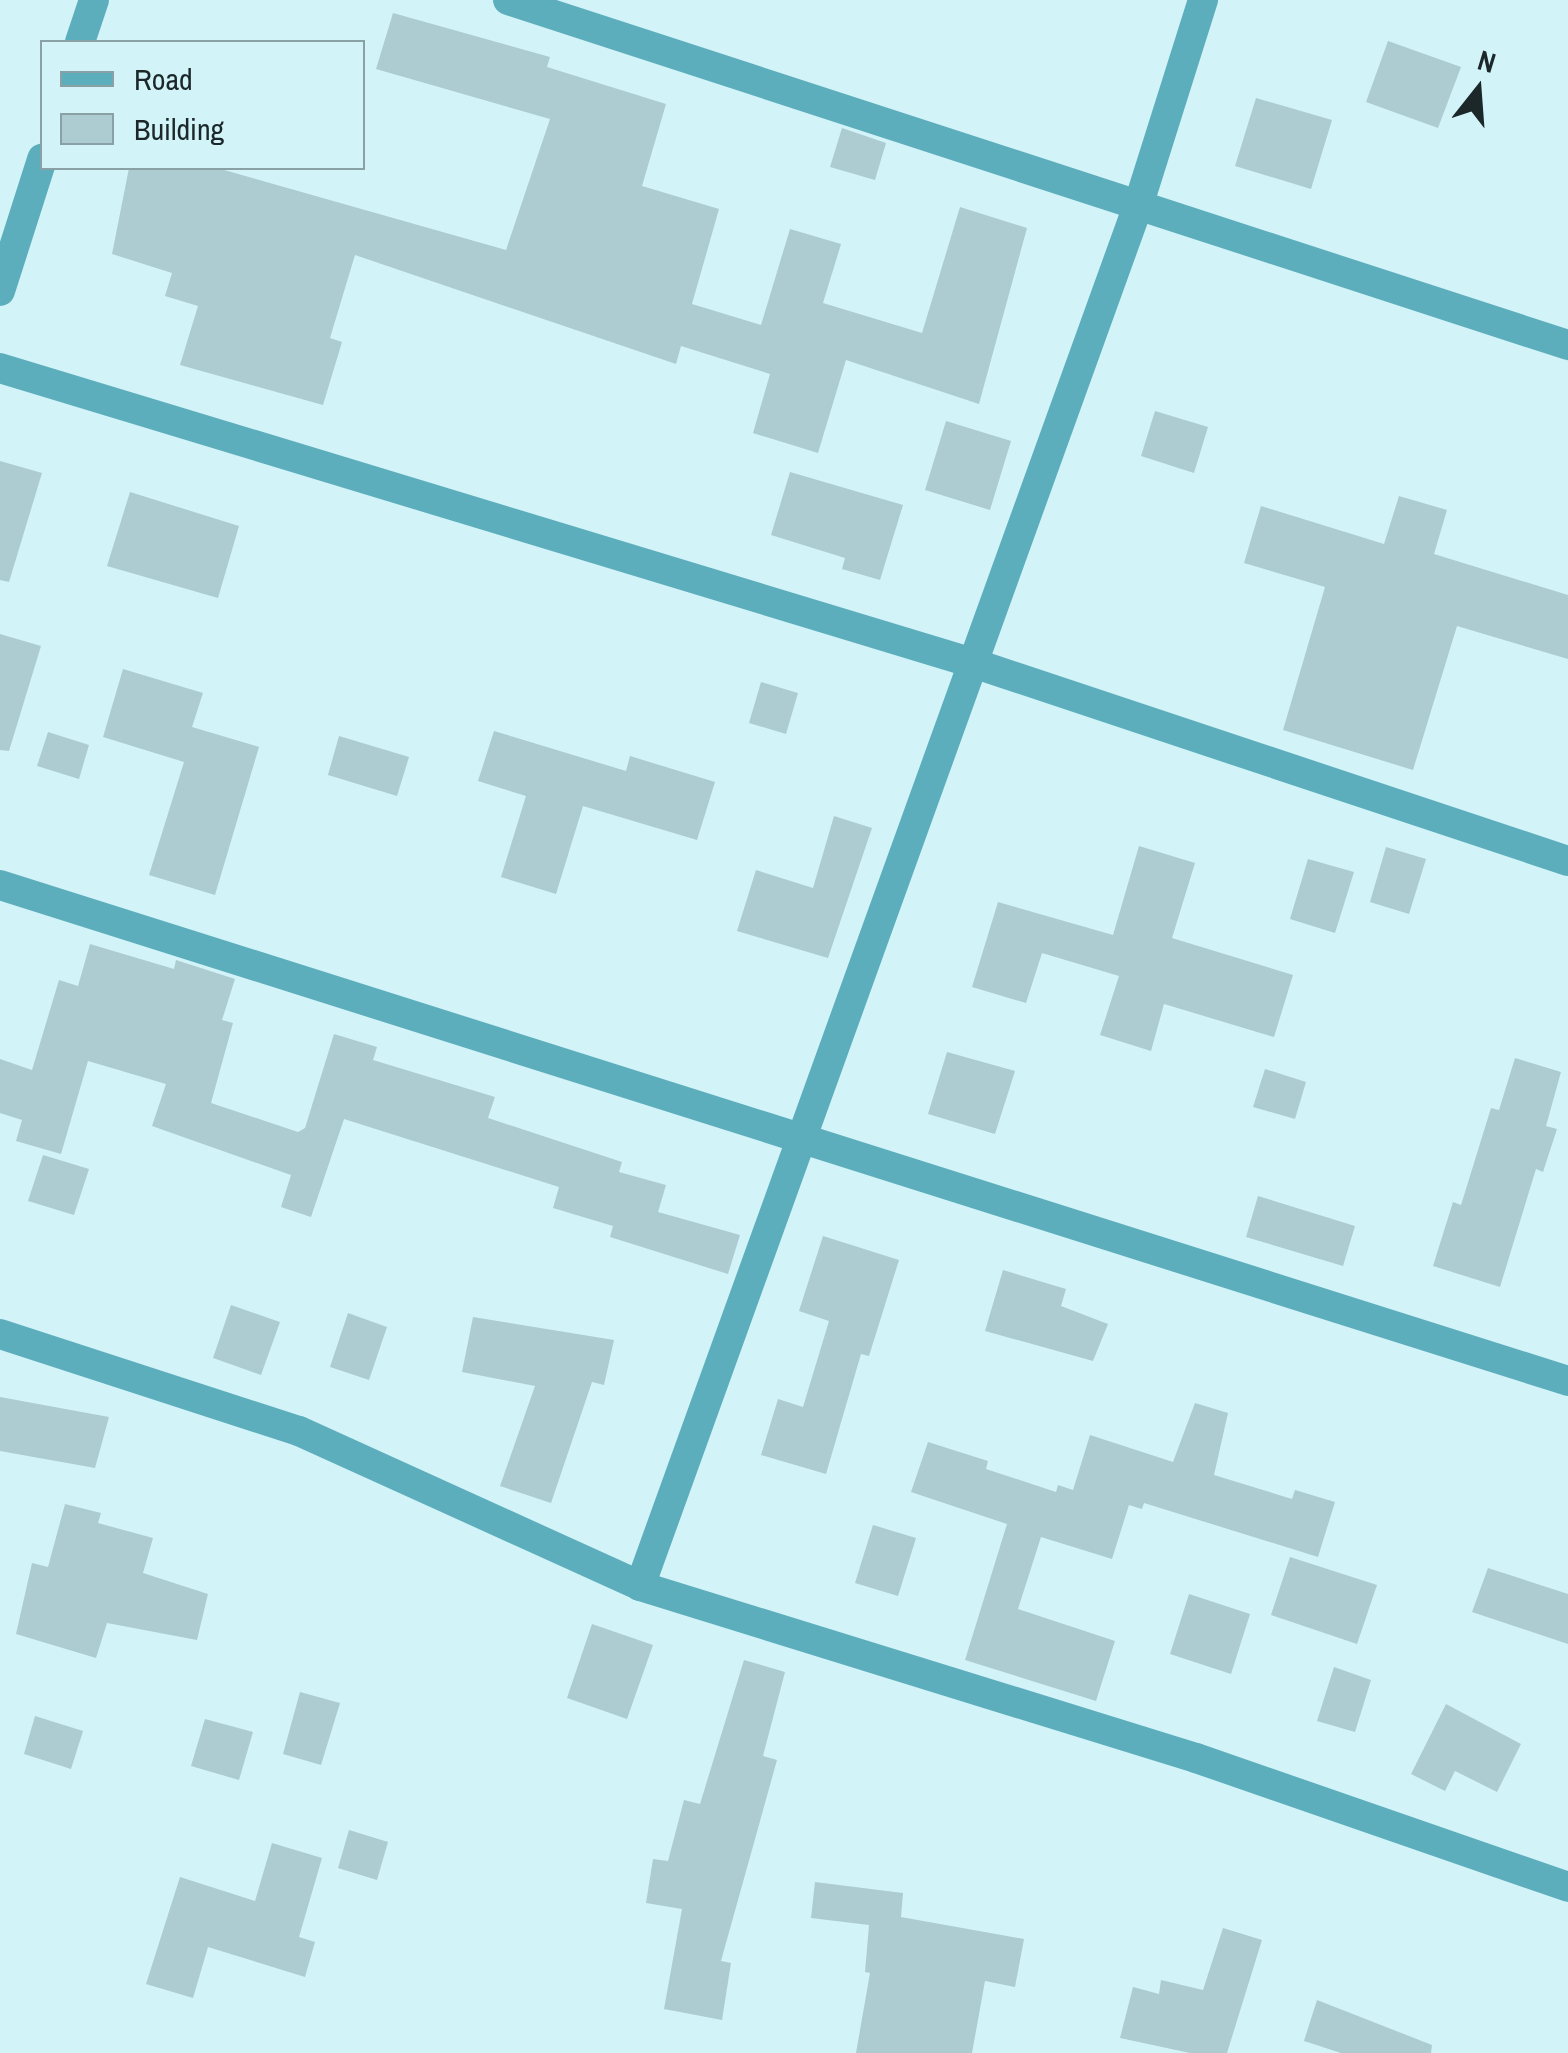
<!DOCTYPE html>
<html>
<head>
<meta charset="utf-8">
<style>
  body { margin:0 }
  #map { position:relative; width:1568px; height:2053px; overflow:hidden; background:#d2f3f8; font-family:"Archivo Narrow",sans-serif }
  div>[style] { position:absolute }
  .building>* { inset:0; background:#acccd1 }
  .street>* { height:30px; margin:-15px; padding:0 15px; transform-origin:15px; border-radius:15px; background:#5daebc }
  span { translate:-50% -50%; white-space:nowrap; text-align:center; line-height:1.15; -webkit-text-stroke:8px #d2f3f8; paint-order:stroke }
  .legend { position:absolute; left:40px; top:40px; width:325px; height:130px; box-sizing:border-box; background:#d2f3f8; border:2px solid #89a1a5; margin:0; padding:12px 18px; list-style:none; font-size:30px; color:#1b2729 }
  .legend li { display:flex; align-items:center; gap:20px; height:50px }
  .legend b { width:50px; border:2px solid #89a1a5 }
  .north { position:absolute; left:1428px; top:40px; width:100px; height:100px; -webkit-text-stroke:8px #d2f3f8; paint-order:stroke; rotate:17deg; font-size:28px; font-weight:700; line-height:40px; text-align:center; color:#1b2729 }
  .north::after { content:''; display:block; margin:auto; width:35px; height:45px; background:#1b2729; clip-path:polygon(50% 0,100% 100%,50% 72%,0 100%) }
</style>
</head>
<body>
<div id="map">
  <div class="building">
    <div style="clip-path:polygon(393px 13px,550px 57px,547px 67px,666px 104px,642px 186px,719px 209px,692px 304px,761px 325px,790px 229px,841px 244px,823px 303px,922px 333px,960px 207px,1027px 228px,979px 404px,846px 360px,818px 453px,753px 433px,770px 374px,681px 346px,676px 364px,355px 255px,330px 338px,342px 342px,323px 405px,180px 365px,198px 306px,165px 296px,172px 273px,112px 254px,129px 168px,217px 168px,506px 250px,550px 119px,376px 69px)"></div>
    <div style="clip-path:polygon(1388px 41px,1461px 67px,1438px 128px,1366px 102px)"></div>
    <div style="clip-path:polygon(1256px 98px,1332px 120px,1311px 189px,1235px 166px)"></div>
    <div style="clip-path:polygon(842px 128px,886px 143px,875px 180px,830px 167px)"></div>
    <div style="clip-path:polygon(1155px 411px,1208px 427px,1194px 473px,1141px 456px)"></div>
    <div style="clip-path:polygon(946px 421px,1011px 441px,990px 510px,925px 490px)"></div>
    <div style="clip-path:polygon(0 461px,42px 473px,9px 582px,0 580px)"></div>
    <div style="clip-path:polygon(790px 472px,903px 505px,880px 580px,842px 569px,845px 558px,771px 535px)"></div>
    <div style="clip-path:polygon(130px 492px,239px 526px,218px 598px,107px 566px)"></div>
    <div style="clip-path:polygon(1399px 496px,1447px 510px,1434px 554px,1568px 595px,1568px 659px,1457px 626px,1413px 770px,1283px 730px,1325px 587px,1244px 563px,1261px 506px,1384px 544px)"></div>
    <div style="clip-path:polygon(0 634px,41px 646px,9px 751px,0 750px)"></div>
    <div style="clip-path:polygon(123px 669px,203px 693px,192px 727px,259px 747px,215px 895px,149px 875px,184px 762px,103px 737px)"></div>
    <div style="clip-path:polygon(761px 682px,798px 693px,786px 734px,749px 723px)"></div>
    <div style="clip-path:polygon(494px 731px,626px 771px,630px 756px,715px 782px,697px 840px,583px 806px,556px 894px,501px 877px,526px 796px,478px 781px)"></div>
    <div style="clip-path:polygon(48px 732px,89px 745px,79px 779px,37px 766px)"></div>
    <div style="clip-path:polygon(339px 736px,409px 757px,397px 796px,328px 775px)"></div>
    <div style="clip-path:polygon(834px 816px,872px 828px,828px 958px,737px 931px,756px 870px,813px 888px)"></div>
    <div style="clip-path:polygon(1139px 846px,1195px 863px,1172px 938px,1293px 975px,1274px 1037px,1164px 1004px,1151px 1051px,1100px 1035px,1119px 976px,1042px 953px,1026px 1003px,972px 987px,998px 902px,1113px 935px)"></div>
    <div style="clip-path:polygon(1386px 847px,1426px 859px,1409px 914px,1370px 902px)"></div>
    <div style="clip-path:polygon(1308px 859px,1354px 872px,1335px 933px,1290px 919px)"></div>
    <div style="clip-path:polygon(90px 944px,174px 969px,176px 960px,235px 979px,222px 1020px,233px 1023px,211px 1103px,298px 1132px,305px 1128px,334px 1034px,377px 1047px,373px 1060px,495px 1097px,488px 1118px,622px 1162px,619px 1172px,666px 1185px,658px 1212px,740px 1235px,728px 1274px,610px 1237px,613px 1226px,553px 1208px,559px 1187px,344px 1119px,311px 1217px,281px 1207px,291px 1175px,152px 1126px,166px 1084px,88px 1061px,61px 1154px,16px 1141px,22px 1120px,0 1113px,0 1059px,32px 1070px,59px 980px,78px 986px)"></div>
    <div style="clip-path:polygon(947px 1052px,1015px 1071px,995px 1134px,928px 1114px)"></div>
    <div style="clip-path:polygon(1515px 1058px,1561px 1072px,1546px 1126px,1557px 1129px,1543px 1172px,1536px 1169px,1500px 1287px,1433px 1266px,1453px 1202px,1461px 1205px,1491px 1108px,1499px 1110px)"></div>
    <div style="clip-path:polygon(1265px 1069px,1306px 1082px,1295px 1119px,1253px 1107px)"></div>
    <div style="clip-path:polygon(43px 1155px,89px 1169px,74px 1215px,28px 1201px)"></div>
    <div style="clip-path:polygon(1258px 1196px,1355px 1226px,1343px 1266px,1246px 1237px)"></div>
    <div style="clip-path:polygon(823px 1236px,899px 1260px,869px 1356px,861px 1354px,826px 1474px,761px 1455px,778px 1399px,803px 1407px,829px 1321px,799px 1311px)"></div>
    <div style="clip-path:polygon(1003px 1270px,1066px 1289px,1061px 1306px,1108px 1324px,1093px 1361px,985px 1331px)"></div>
    <div style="clip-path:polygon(231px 1305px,280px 1322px,261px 1375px,213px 1358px)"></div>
    <div style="clip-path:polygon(348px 1313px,387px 1327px,369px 1380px,330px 1367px)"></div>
    <div style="clip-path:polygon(473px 1317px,614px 1340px,604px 1385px,592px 1382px,551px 1503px,500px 1486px,535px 1386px,462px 1372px)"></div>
    <div style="clip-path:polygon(0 1397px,109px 1417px,95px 1468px,0 1451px)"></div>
    <div style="clip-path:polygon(1195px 1403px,1228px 1413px,1214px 1475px,1292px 1499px,1295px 1490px,1335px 1502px,1318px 1557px,1144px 1503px,1142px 1509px,1129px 1505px,1112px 1559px,1041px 1537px,1018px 1609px,1115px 1641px,1096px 1701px,965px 1660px,1007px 1524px,911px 1492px,928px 1442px,988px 1461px,986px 1469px,1056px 1492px,1058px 1485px,1073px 1490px,1090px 1435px,1173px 1462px)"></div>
    <div style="clip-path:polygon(65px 1504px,101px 1513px,98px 1523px,153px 1538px,143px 1573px,208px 1594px,197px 1640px,107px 1623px,96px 1658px,16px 1634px,32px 1563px,48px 1567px)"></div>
    <div style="clip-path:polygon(873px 1525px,916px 1538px,898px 1596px,855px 1583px)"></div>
    <div style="clip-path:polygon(1290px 1557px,1377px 1585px,1357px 1644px,1271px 1615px)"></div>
    <div style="clip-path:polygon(1488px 1568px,1568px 1594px,1568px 1644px,1472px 1612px)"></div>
    <div style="clip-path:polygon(1189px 1594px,1250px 1614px,1231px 1674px,1170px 1654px)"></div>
    <div style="clip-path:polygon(592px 1624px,653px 1645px,627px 1719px,567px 1698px)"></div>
    <div style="clip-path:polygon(744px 1660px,785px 1672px,763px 1756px,777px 1760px,721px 1961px,731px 1963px,722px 2020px,664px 2009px,682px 1909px,646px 1903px,653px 1859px,668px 1861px,684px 1800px,700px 1804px)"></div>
    <div style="clip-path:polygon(1334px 1667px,1371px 1680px,1355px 1732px,1317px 1721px)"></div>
    <div style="clip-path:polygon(300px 1692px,340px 1703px,321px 1765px,283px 1754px)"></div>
    <div style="clip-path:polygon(1446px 1704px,1521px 1744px,1497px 1792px,1455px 1771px,1445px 1791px,1411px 1774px)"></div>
    <div style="clip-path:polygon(35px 1716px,83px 1731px,71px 1769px,24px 1754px)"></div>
    <div style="clip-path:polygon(205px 1719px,253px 1732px,239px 1780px,191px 1766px)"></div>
    <div style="clip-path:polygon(349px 1830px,388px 1842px,377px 1880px,338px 1868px)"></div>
    <div style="clip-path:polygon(272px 1843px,322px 1858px,299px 1937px,315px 1942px,305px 1977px,208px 1947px,193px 1998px,146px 1984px,180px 1877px,255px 1901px)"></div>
    <div style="clip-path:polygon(815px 1882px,903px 1893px,901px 1917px,1024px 1939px,1015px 1987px,985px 1981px,972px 2053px,856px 2053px,870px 1973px,865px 1972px,869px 1925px,811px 1918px)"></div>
    <div style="clip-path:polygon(1223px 1928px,1262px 1940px,1227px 2053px,1190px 2053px,1120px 2038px,1133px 1987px,1159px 1994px,1161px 1980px,1203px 1990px)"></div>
    <div style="clip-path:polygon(1317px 2000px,1432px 2045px,1431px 2053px,1341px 2053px,1304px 2041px)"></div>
  </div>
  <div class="street">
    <div style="left:508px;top:0;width:1115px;rotate:18.03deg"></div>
    <div style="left:80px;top:42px;width:44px;rotate:-71.6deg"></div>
    <div style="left:0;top:291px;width:139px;rotate:-72.3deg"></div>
    <div style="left:0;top:368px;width:1017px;rotate:16.87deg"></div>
    <div style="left:973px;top:663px;width:627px;rotate:18.41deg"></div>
    <div style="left:0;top:885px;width:1645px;rotate:17.55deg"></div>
    <div style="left:0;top:1334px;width:314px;rotate:18deg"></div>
    <div style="left:299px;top:1431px;width:375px;rotate:24.4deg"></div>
    <div style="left:640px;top:1586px;width:582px;rotate:17.19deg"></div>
    <div style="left:1196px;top:1758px;width:394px;rotate:19.1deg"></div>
    <div style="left:640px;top:1586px;width:1470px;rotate:-70.16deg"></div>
    <div style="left:1139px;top:203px;width:213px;rotate:-72.5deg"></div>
  </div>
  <ul class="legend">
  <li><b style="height:12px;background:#5daebc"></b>Road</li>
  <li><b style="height:28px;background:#acccd1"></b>Building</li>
  </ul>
  <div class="north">N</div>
</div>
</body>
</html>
